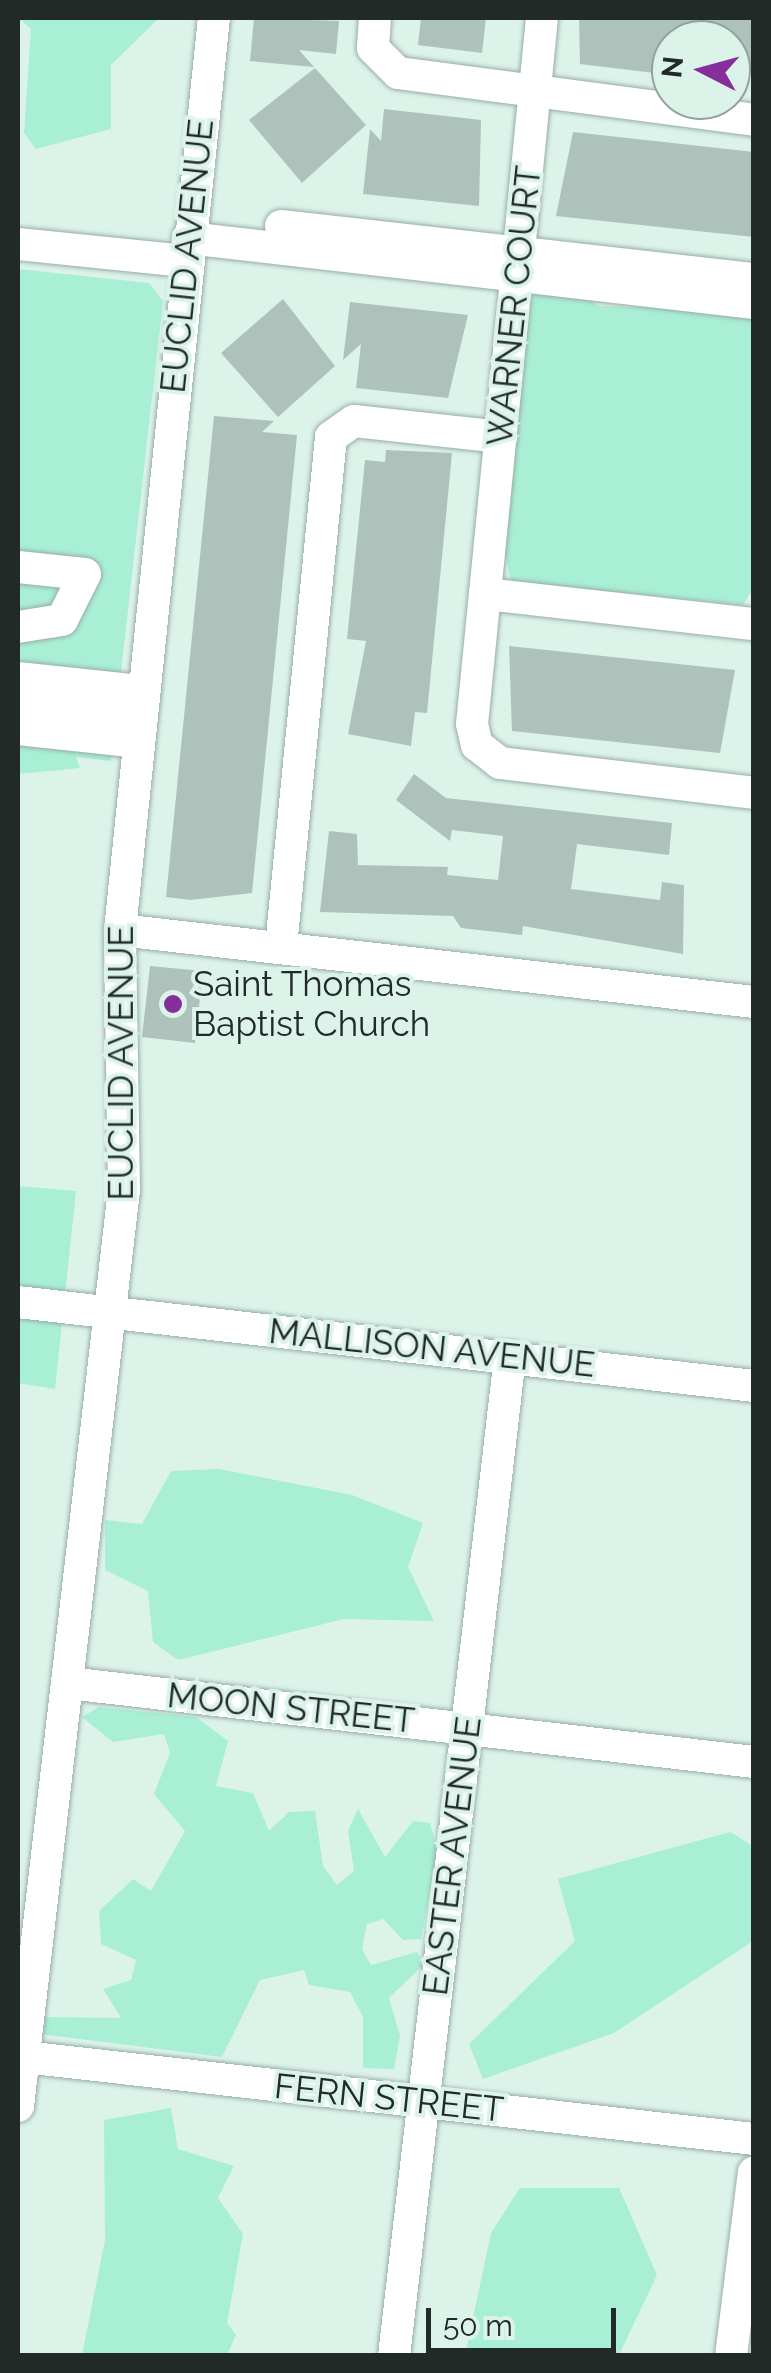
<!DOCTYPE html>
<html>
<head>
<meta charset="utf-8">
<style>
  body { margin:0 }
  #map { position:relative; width:771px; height:2373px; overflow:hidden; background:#dcf3ea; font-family:Raleway,sans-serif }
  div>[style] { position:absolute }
  .green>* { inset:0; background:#a9efd5 }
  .building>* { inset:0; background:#adc2ba }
  .roads { filter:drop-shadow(0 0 2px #98ada5) drop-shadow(0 0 2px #98ada5) }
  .minor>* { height:32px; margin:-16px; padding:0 16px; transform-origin:16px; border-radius:16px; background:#fff }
  .dots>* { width:28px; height:28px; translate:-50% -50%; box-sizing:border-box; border:5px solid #dcf3ea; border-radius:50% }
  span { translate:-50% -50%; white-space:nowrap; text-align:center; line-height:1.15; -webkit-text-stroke:8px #dcf3ea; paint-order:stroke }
  .street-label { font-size:35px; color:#222a27 }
  .poi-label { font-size:35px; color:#222a27 }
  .left { translate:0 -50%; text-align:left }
  .frame { position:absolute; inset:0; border:20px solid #222a27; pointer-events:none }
  .north { position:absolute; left:651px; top:20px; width:100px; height:100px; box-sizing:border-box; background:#dcf3ea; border:2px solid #92a39c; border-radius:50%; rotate:276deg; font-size:28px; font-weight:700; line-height:40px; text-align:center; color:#222a27 }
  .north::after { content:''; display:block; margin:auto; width:35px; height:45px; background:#862e9b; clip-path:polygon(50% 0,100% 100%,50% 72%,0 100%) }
  .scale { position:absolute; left:426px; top:2308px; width:190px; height:45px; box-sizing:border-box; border:5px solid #222a27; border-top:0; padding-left:12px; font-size:30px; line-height:35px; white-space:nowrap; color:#222a27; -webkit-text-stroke:8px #dcf3ea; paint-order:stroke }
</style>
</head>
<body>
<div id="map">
  <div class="green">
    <div style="clip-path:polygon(19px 18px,159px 18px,111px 65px,111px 129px,36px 149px,24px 133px,31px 29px)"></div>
    <div style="clip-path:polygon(18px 269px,149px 283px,163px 301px,111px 761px,76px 757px,80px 768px,18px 774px)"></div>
    <div style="clip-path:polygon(537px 290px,582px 295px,599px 306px,753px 311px,754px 587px,743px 605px,511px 581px,504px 548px,526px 308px)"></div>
    <div style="clip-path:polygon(18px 1186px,76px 1191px,55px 1389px,18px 1383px)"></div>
    <div style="clip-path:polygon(219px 1469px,352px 1495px,423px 1523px,408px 1567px,434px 1621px,344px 1619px,178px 1660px,153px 1642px,148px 1591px,105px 1570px,105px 1520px,142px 1524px,171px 1471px)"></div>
    <div style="clip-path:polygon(99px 1707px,196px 1717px,228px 1741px,216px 1786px,253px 1793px,269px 1831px,289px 1812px,315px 1811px,323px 1866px,337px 1885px,354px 1871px,348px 1831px,358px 1809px,385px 1857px,413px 1821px,430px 1823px,438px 1852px,421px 1939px,403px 1940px,383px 1919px,367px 1924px,362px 1949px,371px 1965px,417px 1952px,424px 1964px,389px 1998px,400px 2036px,394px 2069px,363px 2068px,363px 2017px,350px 1992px,309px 1985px,304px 1970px,260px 1980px,222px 2057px,40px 2034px,41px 2017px,121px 2018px,103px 1989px,131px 1980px,136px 1960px,101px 1944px,99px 1911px,133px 1879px,151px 1891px,185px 1831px,154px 1794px,170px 1753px,164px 1734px,113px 1742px,82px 1717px)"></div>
    <div style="clip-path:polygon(730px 1832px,753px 1846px,753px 1941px,614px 2033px,483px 2079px,469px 2044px,575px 1941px,558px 1879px)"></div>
    <div style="clip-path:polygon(171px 2108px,178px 2149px,234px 2166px,218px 2198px,243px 2234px,227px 2323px,236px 2335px,227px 2355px,82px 2355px,105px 2240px,104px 2120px)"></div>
    <div style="clip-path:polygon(520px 2188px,619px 2188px,657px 2275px,619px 2355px,465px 2355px,491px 2233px)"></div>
  </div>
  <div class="building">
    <div style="clip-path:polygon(254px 18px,339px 21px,336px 54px,299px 50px,314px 67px,250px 61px)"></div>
    <div style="clip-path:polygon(421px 18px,486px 18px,482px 53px,418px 45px)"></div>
    <div style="clip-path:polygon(579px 18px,754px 18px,754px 72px,731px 70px,731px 40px,671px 40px,671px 75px,580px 64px)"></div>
    <div style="clip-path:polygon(315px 68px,366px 125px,302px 183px,249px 120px)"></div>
    <div style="clip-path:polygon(384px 109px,481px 120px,479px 206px,363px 194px,370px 129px,381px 141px)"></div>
    <div style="clip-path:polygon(573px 132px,754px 152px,754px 237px,556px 216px)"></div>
    <div style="clip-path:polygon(283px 299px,335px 366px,278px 417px,221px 353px)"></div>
    <div style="clip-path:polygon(350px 302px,468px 315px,448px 398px,356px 388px,361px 344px,343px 360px)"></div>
    <div style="clip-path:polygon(214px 416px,274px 421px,262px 432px,297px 435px,252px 893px,190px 900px,166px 897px)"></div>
    <div style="clip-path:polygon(386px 450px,452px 453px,427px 713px,415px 712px,411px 746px,348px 734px,366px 641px,347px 639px,365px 460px,385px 462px)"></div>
    <div style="clip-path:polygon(509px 646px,735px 670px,720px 753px,512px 731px)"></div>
    <div style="clip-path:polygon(414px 774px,446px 798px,672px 823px,669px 855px,577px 844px,571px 889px,660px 900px,662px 882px,684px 885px,683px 954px,523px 926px,522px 935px,461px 928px,453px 916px,320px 912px,329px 831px,357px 834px,358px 865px,448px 867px,447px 875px,498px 880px,503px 836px,452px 830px,450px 841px,396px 800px)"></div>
    <div style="clip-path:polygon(150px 966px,203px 971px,195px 1043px,142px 1037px)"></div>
  </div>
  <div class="roads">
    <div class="minor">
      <div style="left:375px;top:18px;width:30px;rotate:94deg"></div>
      <div style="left:373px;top:48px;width:35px;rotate:45deg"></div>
      <div style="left:398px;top:73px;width:359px;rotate:7.5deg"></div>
      <div style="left:542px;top:18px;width:709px;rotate:95.66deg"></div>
      <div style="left:472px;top:724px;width:22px;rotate:77deg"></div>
      <div style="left:477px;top:745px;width:29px;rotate:38deg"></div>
      <div style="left:500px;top:763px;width:256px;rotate:6.7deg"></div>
      <div style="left:281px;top:226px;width:476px;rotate:6.4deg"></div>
      <div style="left:188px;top:238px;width:570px;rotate:6.55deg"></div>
      <div style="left:18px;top:244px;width:168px;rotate:5.8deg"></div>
      <div style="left:18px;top:567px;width:67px;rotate:6deg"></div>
      <div style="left:85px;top:574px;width:51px;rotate:116.6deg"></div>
      <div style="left:62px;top:620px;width:45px;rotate:171deg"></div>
      <div style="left:485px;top:594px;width:271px;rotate:6.4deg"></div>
      <div style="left:18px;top:678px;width:125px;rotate:6deg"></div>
      <div style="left:18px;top:705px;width:122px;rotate:4.7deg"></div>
      <div style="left:18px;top:729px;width:120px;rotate:6.2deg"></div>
      <div style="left:120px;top:930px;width:638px;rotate:6.48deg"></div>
      <div style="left:281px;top:947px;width:512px;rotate:-84.4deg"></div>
      <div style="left:331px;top:437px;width:28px;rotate:-35deg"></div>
      <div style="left:354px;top:421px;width:148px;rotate:6.2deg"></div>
      <div style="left:18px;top:1302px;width:741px;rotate:6.51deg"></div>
      <div style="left:68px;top:1683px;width:691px;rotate:6.57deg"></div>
      <div style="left:24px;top:2057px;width:735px;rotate:6.41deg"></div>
      <div style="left:18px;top:2106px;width:922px;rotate:-83.4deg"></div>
      <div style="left:124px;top:1190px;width:260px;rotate:-90.9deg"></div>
      <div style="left:120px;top:930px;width:917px;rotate:-84.12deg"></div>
      <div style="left:394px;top:2356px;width:1006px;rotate:-83.38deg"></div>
      <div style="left:731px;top:2356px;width:185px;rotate:-82.9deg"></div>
    </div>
  </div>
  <div class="dots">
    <div style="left:173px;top:1004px;background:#862e9b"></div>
  </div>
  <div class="street-label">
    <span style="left:187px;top:256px;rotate:-84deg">EUCLID AVENUE</span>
    <span style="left:514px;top:306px;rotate:-84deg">WARNER COURT</span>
    <span style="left:121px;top:1063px;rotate:-90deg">EUCLID AVENUE</span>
    <span style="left:432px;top:1348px;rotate:6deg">MALLISON AVENUE</span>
    <span style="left:291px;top:1708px;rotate:6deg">MOON STREET</span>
    <span style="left:452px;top:1856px;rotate:-83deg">EASTER AVENUE</span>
    <span style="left:389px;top:2098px;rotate:6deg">FERN STREET</span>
  </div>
  <div class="poi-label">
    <span class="left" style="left:193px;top:1004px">Saint Thomas<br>Baptist Church</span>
  </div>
  <div class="frame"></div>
  <div class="north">N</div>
  <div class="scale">50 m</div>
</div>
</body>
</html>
